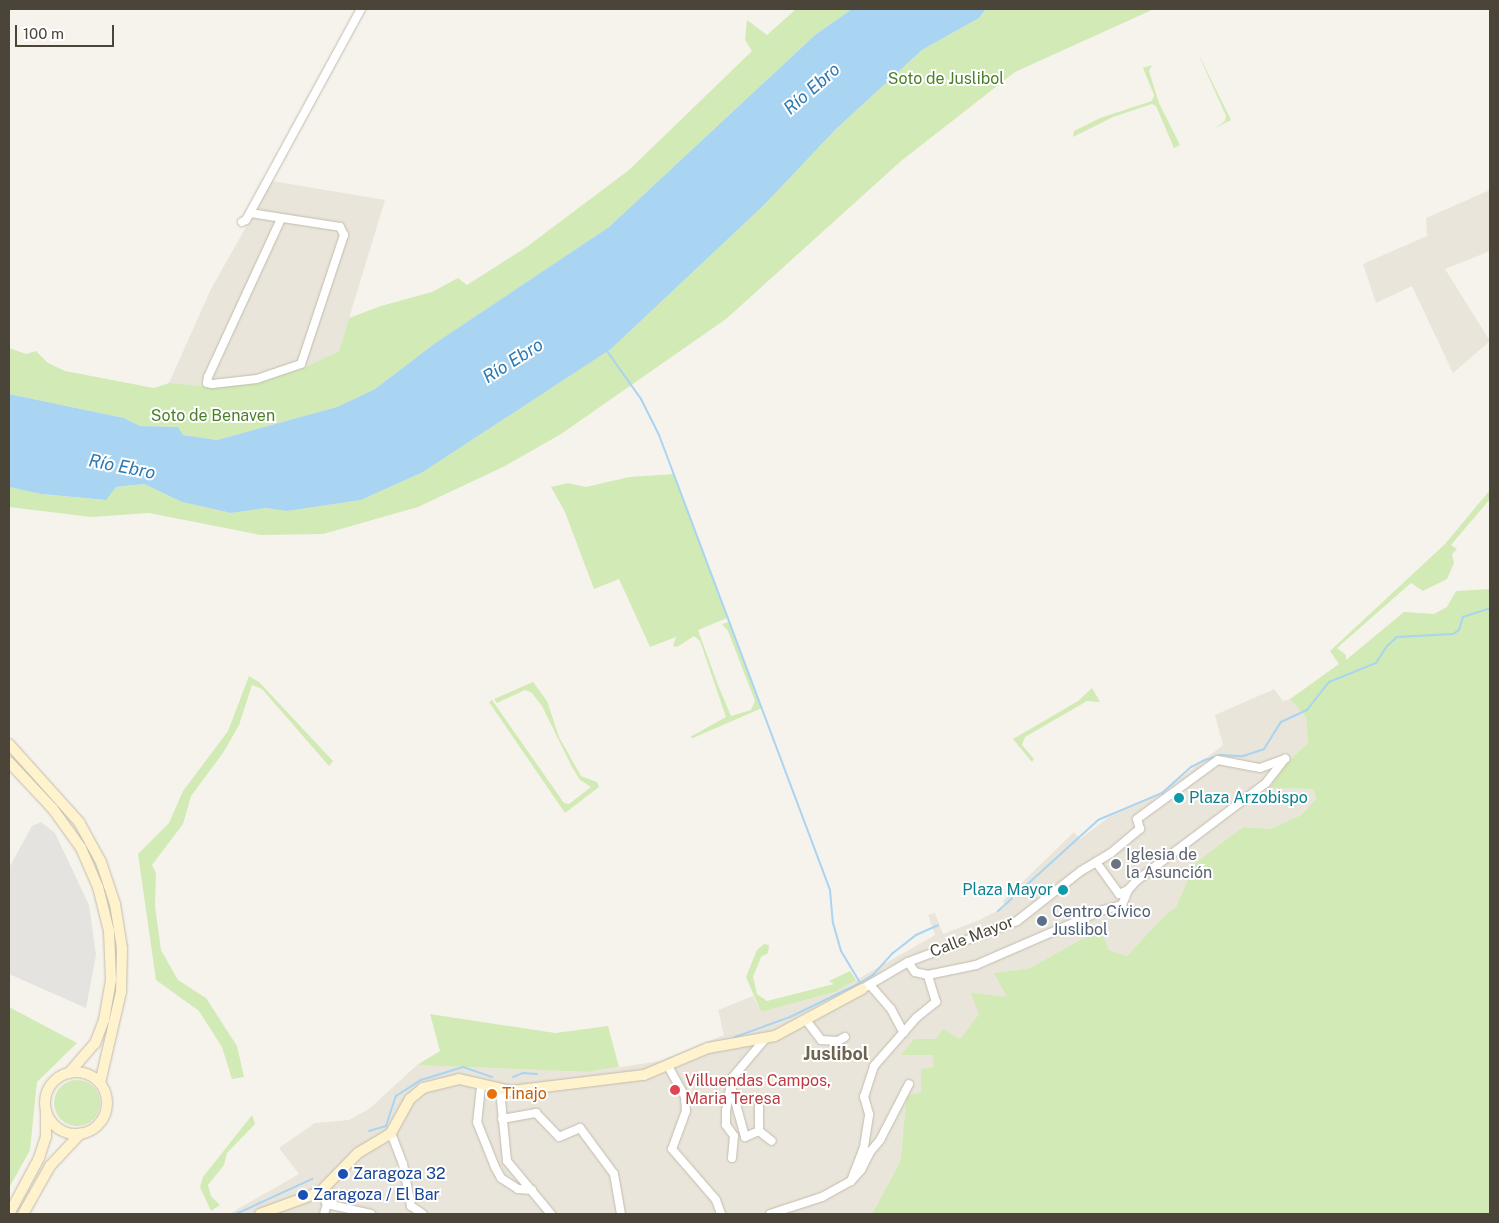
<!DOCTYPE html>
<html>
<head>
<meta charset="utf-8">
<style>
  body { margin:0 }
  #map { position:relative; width:1499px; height:1223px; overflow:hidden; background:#f6f3ec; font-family:"Public Sans",sans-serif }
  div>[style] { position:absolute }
  .residential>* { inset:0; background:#eae5da }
  .green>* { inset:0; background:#d2eab5 }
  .round { border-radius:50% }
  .parking>* { inset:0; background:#e5e3e0 }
  .water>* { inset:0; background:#a9d4f2 }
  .stream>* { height:2px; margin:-1px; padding:0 1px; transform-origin:1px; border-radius:1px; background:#a9d4f2 }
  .roads { filter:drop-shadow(0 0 1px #c2bbae) drop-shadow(0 0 1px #c2bbae) }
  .street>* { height:8px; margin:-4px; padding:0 4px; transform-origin:4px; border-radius:4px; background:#fff }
  .secondary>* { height:10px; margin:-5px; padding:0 5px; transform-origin:5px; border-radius:5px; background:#fff3cd }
  .secondary>.ring { margin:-5px; padding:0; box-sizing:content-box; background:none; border:10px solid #fff3cd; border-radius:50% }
  .dots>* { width:14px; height:14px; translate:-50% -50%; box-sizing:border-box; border:2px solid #fff; border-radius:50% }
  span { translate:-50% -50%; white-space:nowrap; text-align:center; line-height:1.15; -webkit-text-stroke:4px #fff; paint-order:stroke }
  .park-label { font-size:16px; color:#4a7f2a }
  .culture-label { font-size:16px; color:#0d838f }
  .left { translate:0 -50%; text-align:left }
  .right { translate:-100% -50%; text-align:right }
  .worship-label { font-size:16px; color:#5b616d }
  .service-label { font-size:16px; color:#4e5e75 }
  .street-label { font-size:16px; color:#4b4439 }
  .health-label { font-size:16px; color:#be3a42 }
  .food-label { font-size:16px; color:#c56008 }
  .transit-label { font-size:16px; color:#164399 }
  .water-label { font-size:18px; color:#2e7ab2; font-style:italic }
  .neighbourhood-label { font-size:18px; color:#6e6250; font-weight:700 }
  .frame { position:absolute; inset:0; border:10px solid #4b4439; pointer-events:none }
  .scale { position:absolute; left:15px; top:25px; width:99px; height:22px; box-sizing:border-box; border:2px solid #4b4439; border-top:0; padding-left:6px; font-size:15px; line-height:18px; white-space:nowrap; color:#4b4439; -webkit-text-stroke:4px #fff; paint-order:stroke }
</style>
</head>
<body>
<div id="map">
  <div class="residential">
    <div style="clip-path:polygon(272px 181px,385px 200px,339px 351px,301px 369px,259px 382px,204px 386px,169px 383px,211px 289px)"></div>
    <div style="clip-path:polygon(1490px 190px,1490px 251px,1445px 269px,1490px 341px,1453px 373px,1412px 286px,1376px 303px,1363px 264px,1427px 236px,1426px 218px)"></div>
    <div style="clip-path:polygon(1274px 689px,1283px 701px,1290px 699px,1306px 717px,1308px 743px,1284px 765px,1271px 788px,1313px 789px,1316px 799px,1301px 815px,1271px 829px,1243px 827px,1195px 863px,1176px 907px,1165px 915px,1127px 956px,1109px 950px,1100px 929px,1030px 968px,995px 973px,1008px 997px,979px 1014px,960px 1039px,914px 1039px,901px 1055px,934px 1055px,934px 1067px,903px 1130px,900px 1162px,872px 1214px,229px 1214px,299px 1174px,279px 1148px,315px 1123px,349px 1120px,369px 1109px,417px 1065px,588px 1072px,660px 1061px,724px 1035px,718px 1010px,753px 996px,761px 1012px,835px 992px,935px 935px,928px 915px,935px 913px,943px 934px,977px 921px,1005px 907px,1003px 901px,1074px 832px,1080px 839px,1109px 817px,1160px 794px,1223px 745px,1215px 715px)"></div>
  </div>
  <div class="green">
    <div style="clip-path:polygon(796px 9px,852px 9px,815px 35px,609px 227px,434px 344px,375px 389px,337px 407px,217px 440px,183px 435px,177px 427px,140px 426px,124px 418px,9px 394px,9px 348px,26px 354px,36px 351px,48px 363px,65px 371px,154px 388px,169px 383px,204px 386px,259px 382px,301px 369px,339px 351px,349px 318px,381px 306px,432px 292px,458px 278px,467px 285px,528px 246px,629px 170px,752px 51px,745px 40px,747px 20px,767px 35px)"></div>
    <div style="clip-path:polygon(986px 9px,1154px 9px,1015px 72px,901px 161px,726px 319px,561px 434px,505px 466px,418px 507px,323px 534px,261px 535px,149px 513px,91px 517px,9px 507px,9px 487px,41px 494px,105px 500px,116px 487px,144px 484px,182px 502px,231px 513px,266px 508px,287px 511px,361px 500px,423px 472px,611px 349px,764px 205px,836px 129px,922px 50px,979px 18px)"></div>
    <div style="clip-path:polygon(1196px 49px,1231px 120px,1215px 128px,1225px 121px,1226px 116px)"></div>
    <div style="clip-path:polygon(1152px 65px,1149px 71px,1159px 103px,1180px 145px,1174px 148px,1156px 106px,1152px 104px,1113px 117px,1073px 137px,1074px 131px,1100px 118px,1152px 101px,1154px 95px,1143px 68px)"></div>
    <div style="clip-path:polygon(674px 474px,727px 618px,698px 630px,718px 685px,731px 716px,751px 710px,755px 701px,728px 631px,722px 624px,729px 622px,762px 708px,693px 738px,690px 737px,726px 717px,700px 641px,694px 636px,677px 647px,673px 646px,676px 637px,650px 647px,619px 579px,594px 589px,565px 512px,551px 487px,568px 483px,586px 487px,629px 477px)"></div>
    <div style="clip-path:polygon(1490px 490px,1490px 499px,1451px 545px,1457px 549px,1452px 554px,1454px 563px,1447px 579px,1423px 591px,1411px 583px,1337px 648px,1346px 655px,1346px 660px,1404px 612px,1434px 614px,1447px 607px,1456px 591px,1490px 589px,1490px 1214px,872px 1214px,900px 1162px,907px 1096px,921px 1092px,921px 1069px,934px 1067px,933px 1055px,901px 1055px,914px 1039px,936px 1039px,943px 1029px,960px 1039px,979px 1014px,971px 993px,1007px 997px,994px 973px,1030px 968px,1100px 929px,1109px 950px,1127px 956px,1165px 915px,1176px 907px,1195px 863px,1243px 827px,1271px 829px,1301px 815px,1316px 799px,1313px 789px,1270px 788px,1284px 765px,1308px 743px,1306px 717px,1290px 699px,1339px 664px,1330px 651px,1445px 544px)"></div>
    <div style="clip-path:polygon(249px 676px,259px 682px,333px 761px,329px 766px,262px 689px,252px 685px,239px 725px,223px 753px,191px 796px,183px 824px,152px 865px,156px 873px,155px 906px,161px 950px,178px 980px,206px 998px,237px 1046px,244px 1077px,232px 1079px,222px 1047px,199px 1011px,156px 980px,138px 854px,169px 823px,183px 791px,228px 731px)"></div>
    <div style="clip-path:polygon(533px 682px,547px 701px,559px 737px,581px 776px,597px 782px,599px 787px,565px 813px,489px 702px,492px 700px,564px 803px,569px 804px,591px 787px,580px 780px,572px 767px,542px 706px,532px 693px,525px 690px,497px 703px,494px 699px)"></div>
    <div style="clip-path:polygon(1092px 688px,1100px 702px,1087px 701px,1025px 737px,1022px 745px,1034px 759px,1032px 762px,1013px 739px,1078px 701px)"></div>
    <div style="clip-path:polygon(764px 944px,769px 945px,768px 953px,761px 957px,753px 977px,757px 994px,767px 1001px,834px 984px,829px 981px,850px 971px,856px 980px,835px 992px,761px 1012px,746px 977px,757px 950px)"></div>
    <div style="clip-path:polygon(9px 1007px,77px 1043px,37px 1082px,30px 1150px,9px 1188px)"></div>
    <div style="clip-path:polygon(430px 1014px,555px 1033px,608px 1026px,619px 1067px,588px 1072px,417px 1065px,440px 1051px)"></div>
    <div class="round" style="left:54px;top:1080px;width:46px;height:46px"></div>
    <div style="clip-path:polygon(252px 1115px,255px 1124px,227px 1153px,224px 1165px,208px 1185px,211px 1196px,220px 1205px,211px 1211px,200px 1187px,203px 1177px)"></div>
  </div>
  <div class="parking">
    <div style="clip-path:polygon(41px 822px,55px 833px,89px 905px,96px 955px,86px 1008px,9px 974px,9px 868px,32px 826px)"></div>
  </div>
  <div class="water">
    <div style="clip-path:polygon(852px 9px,986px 9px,979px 18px,922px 50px,836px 129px,764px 205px,611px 349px,423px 472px,361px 500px,287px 511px,266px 508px,231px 513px,182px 502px,144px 484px,116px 487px,106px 500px,41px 494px,9px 487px,9px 394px,124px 418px,140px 426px,178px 427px,183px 435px,217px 440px,337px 407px,375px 389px,434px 344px,609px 227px,815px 35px)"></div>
  </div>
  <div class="stream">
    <div style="left:607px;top:351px;width:59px;rotate:54.7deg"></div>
    <div style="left:641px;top:399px;width:40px;rotate:63.4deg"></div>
    <div style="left:659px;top:435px;width:486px;rotate:69.4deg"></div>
    <div style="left:830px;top:890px;width:33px;rotate:85deg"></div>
    <div style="left:833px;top:923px;width:29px;rotate:74deg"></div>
    <div style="left:841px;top:951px;width:37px;rotate:59deg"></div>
    <div style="left:998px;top:911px;width:135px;rotate:-42.3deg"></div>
    <div style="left:1098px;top:820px;width:69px;rotate:-22.9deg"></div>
    <div style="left:1162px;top:793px;width:39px;rotate:-42deg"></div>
    <div style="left:1191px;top:767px;width:16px;rotate:-27deg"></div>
    <div style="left:1205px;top:760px;width:17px;rotate:-17deg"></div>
    <div style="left:1221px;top:755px;width:22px;rotate:3deg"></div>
    <div style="left:1243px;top:756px;width:22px;rotate:-18deg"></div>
    <div style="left:1264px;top:749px;width:32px;rotate:-58deg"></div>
    <div style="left:1281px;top:722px;width:29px;rotate:-25deg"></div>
    <div style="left:1307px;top:710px;width:36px;rotate:-52deg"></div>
    <div style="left:1329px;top:682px;width:51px;rotate:-22deg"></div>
    <div style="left:1376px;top:663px;width:20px;rotate:-57deg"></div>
    <div style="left:1387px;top:646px;width:13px;rotate:-42deg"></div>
    <div style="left:1397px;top:637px;width:56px;rotate:-3.1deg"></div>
    <div style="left:1453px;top:634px;width:7px;rotate:-34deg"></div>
    <div style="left:1459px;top:630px;width:14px;rotate:-73deg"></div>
    <div style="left:1463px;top:617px;width:28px;rotate:-18deg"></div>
    <div style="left:735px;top:1037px;width:59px;rotate:-20deg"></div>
    <div style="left:790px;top:1017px;width:78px;rotate:-25.9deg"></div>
    <div style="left:860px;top:983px;width:15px;rotate:-32deg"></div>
    <div style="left:873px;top:975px;width:30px;rotate:-48deg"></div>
    <div style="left:893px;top:953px;width:29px;rotate:-38deg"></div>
    <div style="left:916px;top:935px;width:24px;rotate:-24deg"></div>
    <div style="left:513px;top:1077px;width:11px;rotate:-22deg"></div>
    <div style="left:523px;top:1073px;width:14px;rotate:4deg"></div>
    <div style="left:369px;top:1131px;width:18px;rotate:-16deg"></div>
    <div style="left:386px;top:1126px;width:32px;rotate:-72deg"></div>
    <div style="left:396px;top:1096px;width:30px;rotate:-33deg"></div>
    <div style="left:421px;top:1080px;width:44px;rotate:-17.2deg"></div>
    <div style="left:463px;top:1067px;width:31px;rotate:19deg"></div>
    <div style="left:236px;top:1214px;width:84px;rotate:-24.7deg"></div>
  </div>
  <div class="roads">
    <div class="street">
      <div style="left:250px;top:213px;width:91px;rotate:8.8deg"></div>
      <div style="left:340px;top:227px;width:9px;rotate:63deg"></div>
      <div style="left:344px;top:235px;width:136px;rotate:108.4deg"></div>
      <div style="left:301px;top:364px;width:46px;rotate:161.2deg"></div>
      <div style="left:257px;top:379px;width:45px;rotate:173.7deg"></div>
      <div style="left:212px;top:384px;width:5px;rotate:-169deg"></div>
      <div style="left:207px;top:383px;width:6px;rotate:-81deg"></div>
      <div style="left:208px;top:377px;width:174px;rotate:-65.2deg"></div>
      <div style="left:242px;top:222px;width:4px;rotate:-27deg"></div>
      <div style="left:246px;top:220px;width:240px;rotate:-61.4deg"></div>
      <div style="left:1096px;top:862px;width:39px;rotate:54deg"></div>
      <div style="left:1119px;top:894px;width:10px;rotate:-24deg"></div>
      <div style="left:928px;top:975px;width:49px;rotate:-11.8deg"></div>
      <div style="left:976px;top:965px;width:138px;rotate:-23.4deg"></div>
      <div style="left:1103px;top:910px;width:20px;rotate:-15deg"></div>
      <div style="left:1122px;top:905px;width:16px;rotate:-68deg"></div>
      <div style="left:1128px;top:890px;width:12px;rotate:-48deg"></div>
      <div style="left:1136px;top:881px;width:163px;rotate:-37deg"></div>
      <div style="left:1266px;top:783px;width:31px;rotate:-52deg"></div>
      <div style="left:870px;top:985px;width:32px;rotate:49deg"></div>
      <div style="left:891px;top:1009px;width:27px;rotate:62deg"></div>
      <div style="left:862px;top:989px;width:53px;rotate:-30.4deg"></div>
      <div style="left:908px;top:962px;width:116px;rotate:-20.6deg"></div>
      <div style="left:1017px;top:921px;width:81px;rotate:-38deg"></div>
      <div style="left:1081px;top:871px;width:35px;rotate:-31deg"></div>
      <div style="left:1111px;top:853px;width:38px;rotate:-40deg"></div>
      <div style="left:1140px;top:829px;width:10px;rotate:-107deg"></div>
      <div style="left:1137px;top:819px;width:100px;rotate:-36.1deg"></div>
      <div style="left:1218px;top:760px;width:43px;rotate:10.8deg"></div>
      <div style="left:1260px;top:768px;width:27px;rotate:-20deg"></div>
      <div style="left:806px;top:1020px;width:25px;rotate:53deg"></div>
      <div style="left:821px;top:1040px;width:17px;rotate:3deg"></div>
      <div style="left:838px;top:1041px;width:8px;rotate:-30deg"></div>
      <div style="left:668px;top:1066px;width:35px;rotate:61deg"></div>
      <div style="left:685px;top:1097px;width:14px;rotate:86deg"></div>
      <div style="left:686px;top:1111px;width:40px;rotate:110.2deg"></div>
      <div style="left:672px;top:1149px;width:67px;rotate:49.2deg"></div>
      <div style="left:716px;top:1200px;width:15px;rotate:70deg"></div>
      <div style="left:481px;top:1086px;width:36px;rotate:96deg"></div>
      <div style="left:477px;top:1122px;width:48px;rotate:68.2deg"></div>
      <div style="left:495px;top:1167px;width:13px;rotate:61deg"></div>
      <div style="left:501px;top:1178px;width:20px;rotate:33deg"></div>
      <div style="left:518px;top:1189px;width:14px;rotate:4deg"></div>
      <div style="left:731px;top:1086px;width:53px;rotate:74.6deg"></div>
      <div style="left:745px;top:1137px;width:15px;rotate:-23deg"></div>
      <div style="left:500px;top:1090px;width:71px;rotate:84.4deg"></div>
      <div style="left:507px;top:1161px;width:69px;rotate:50.3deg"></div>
      <div style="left:759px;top:1106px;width:25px;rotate:90deg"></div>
      <div style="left:759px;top:1131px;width:16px;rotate:38deg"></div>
      <div style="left:502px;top:1119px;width:35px;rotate:-10deg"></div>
      <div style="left:536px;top:1113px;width:33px;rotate:46deg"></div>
      <div style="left:559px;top:1137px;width:23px;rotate:-23deg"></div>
      <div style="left:580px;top:1128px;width:57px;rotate:53.5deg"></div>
      <div style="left:614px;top:1174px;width:41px;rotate:80.1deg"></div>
      <div style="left:391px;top:1133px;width:33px;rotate:69deg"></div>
      <div style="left:403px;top:1164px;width:43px;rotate:79.2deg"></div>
      <div style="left:411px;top:1206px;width:14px;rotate:34deg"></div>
      <div style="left:732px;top:1158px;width:22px;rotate:-85deg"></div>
      <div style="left:734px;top:1136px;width:14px;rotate:-126deg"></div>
      <div style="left:726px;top:1125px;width:14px;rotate:-90deg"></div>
      <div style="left:726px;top:1111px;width:34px;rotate:-80deg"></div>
      <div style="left:732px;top:1078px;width:51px;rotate:-49.8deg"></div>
      <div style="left:851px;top:1181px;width:36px;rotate:-69deg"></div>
      <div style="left:864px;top:1147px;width:33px;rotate:-81deg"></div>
      <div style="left:869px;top:1114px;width:18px;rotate:-106deg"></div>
      <div style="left:864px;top:1097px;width:33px;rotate:-72deg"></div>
      <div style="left:874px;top:1066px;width:64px;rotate:-48.8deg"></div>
      <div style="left:916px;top:1018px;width:26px;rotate:-39deg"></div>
      <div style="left:936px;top:1002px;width:28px;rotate:-107deg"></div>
      <div style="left:928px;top:975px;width:13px;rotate:-167deg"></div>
      <div style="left:915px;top:972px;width:12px;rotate:-125deg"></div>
      <div style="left:320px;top:1192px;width:14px;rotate:60deg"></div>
      <div style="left:327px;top:1204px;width:10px;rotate:107deg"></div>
      <div style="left:327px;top:1204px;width:45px;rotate:12.8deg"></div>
      <div style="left:770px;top:1214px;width:55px;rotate:-18.1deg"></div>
      <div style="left:822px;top:1197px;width:33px;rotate:-29deg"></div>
      <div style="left:851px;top:1181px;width:15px;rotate:-48deg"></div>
      <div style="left:861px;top:1170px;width:20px;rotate:-63deg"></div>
      <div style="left:870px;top:1152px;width:16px;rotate:-50deg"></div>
      <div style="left:880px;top:1140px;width:63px;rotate:-62.6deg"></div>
    </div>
    <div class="secondary">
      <div style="left:9px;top:744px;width:105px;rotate:48.1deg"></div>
      <div style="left:79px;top:822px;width:46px;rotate:61.2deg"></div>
      <div style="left:101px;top:862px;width:44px;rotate:71.6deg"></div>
      <div style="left:115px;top:904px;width:45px;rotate:81deg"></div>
      <div style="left:122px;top:948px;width:44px;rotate:91.3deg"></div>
      <div style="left:121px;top:992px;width:93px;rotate:103deg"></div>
      <div style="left:9px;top:762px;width:64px;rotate:46.9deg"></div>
      <div style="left:53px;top:809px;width:48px;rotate:54.3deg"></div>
      <div style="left:81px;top:848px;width:43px;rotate:66.4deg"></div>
      <div style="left:98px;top:887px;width:45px;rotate:76deg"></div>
      <div style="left:109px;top:931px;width:49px;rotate:87.7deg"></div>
      <div style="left:111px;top:980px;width:41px;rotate:99.9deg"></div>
      <div style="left:104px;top:1020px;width:25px;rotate:111deg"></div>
      <div style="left:95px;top:1043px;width:40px;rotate:131deg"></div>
      <div class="ring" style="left:45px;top:1072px;width:52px;height:52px"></div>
      <div style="left:9px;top:1214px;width:64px;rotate:-61.8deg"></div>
      <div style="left:39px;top:1158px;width:22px;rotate:-72deg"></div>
      <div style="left:46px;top:1137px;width:24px;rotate:-90deg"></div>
      <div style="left:23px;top:1214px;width:55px;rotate:-60.6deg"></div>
      <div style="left:50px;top:1166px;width:45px;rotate:-46.8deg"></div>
      <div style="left:260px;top:1214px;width:64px;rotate:-20.1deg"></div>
      <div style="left:320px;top:1192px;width:54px;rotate:-45.7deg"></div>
      <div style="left:358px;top:1153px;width:39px;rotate:-31deg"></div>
      <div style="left:391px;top:1133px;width:39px;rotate:-61deg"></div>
      <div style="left:410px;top:1099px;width:17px;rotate:-40deg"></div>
      <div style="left:423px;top:1088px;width:37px;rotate:-14deg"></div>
      <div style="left:459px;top:1079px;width:53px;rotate:13deg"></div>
      <div style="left:511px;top:1091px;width:134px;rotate:-6.9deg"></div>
      <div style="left:644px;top:1075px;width:69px;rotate:-22.9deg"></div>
      <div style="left:708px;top:1048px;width:68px;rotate:-10.2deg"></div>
      <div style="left:775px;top:1036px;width:99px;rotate:-28.4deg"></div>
    </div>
  </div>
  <div class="dots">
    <div style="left:1179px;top:798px;background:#0f9aa8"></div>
    <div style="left:1116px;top:864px;background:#6b7280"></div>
    <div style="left:1063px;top:890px;background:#0f9aa8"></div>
    <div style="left:1042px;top:921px;background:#5c6f8a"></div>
    <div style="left:675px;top:1090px;background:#e0444e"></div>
    <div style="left:492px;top:1094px;background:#e8710a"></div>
    <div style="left:343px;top:1174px;background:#1a4fb4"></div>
    <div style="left:303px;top:1195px;background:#1a4fb4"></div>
  </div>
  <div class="park-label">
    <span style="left:946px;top:79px">Soto de Juslibol</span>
    <span style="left:213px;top:416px">Soto de Benaven</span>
  </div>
  <div class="culture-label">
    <span class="left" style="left:1189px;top:798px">Plaza Arzobispo</span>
    <span class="right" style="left:1053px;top:890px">Plaza Mayor</span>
  </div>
  <div class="worship-label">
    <span class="left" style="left:1126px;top:864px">Iglesia de<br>la Asunción</span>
  </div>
  <div class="service-label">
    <span class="left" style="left:1052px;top:921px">Centro Cívico<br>Juslibol</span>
  </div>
  <div class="street-label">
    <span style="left:972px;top:937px;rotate:-21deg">Calle Mayor</span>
  </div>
  <div class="health-label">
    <span class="left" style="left:685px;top:1090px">Villuendas Campos,<br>Maria Teresa</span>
  </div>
  <div class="food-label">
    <span class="left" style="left:502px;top:1094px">Tinajo</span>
  </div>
  <div class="transit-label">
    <span class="left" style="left:353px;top:1174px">Zaragoza 32</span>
    <span class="left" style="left:313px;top:1195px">Zaragoza / El Bar</span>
  </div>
  <div class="water-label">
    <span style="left:812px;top:89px;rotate:-41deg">Río Ebro</span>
    <span style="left:513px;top:361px;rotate:-32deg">Río Ebro</span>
    <span style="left:122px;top:467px;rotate:11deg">Río Ebro</span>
  </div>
  <div class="neighbourhood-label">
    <span style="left:836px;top:1054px">Juslibol</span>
  </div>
  <div class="frame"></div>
  <div class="scale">100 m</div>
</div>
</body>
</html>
